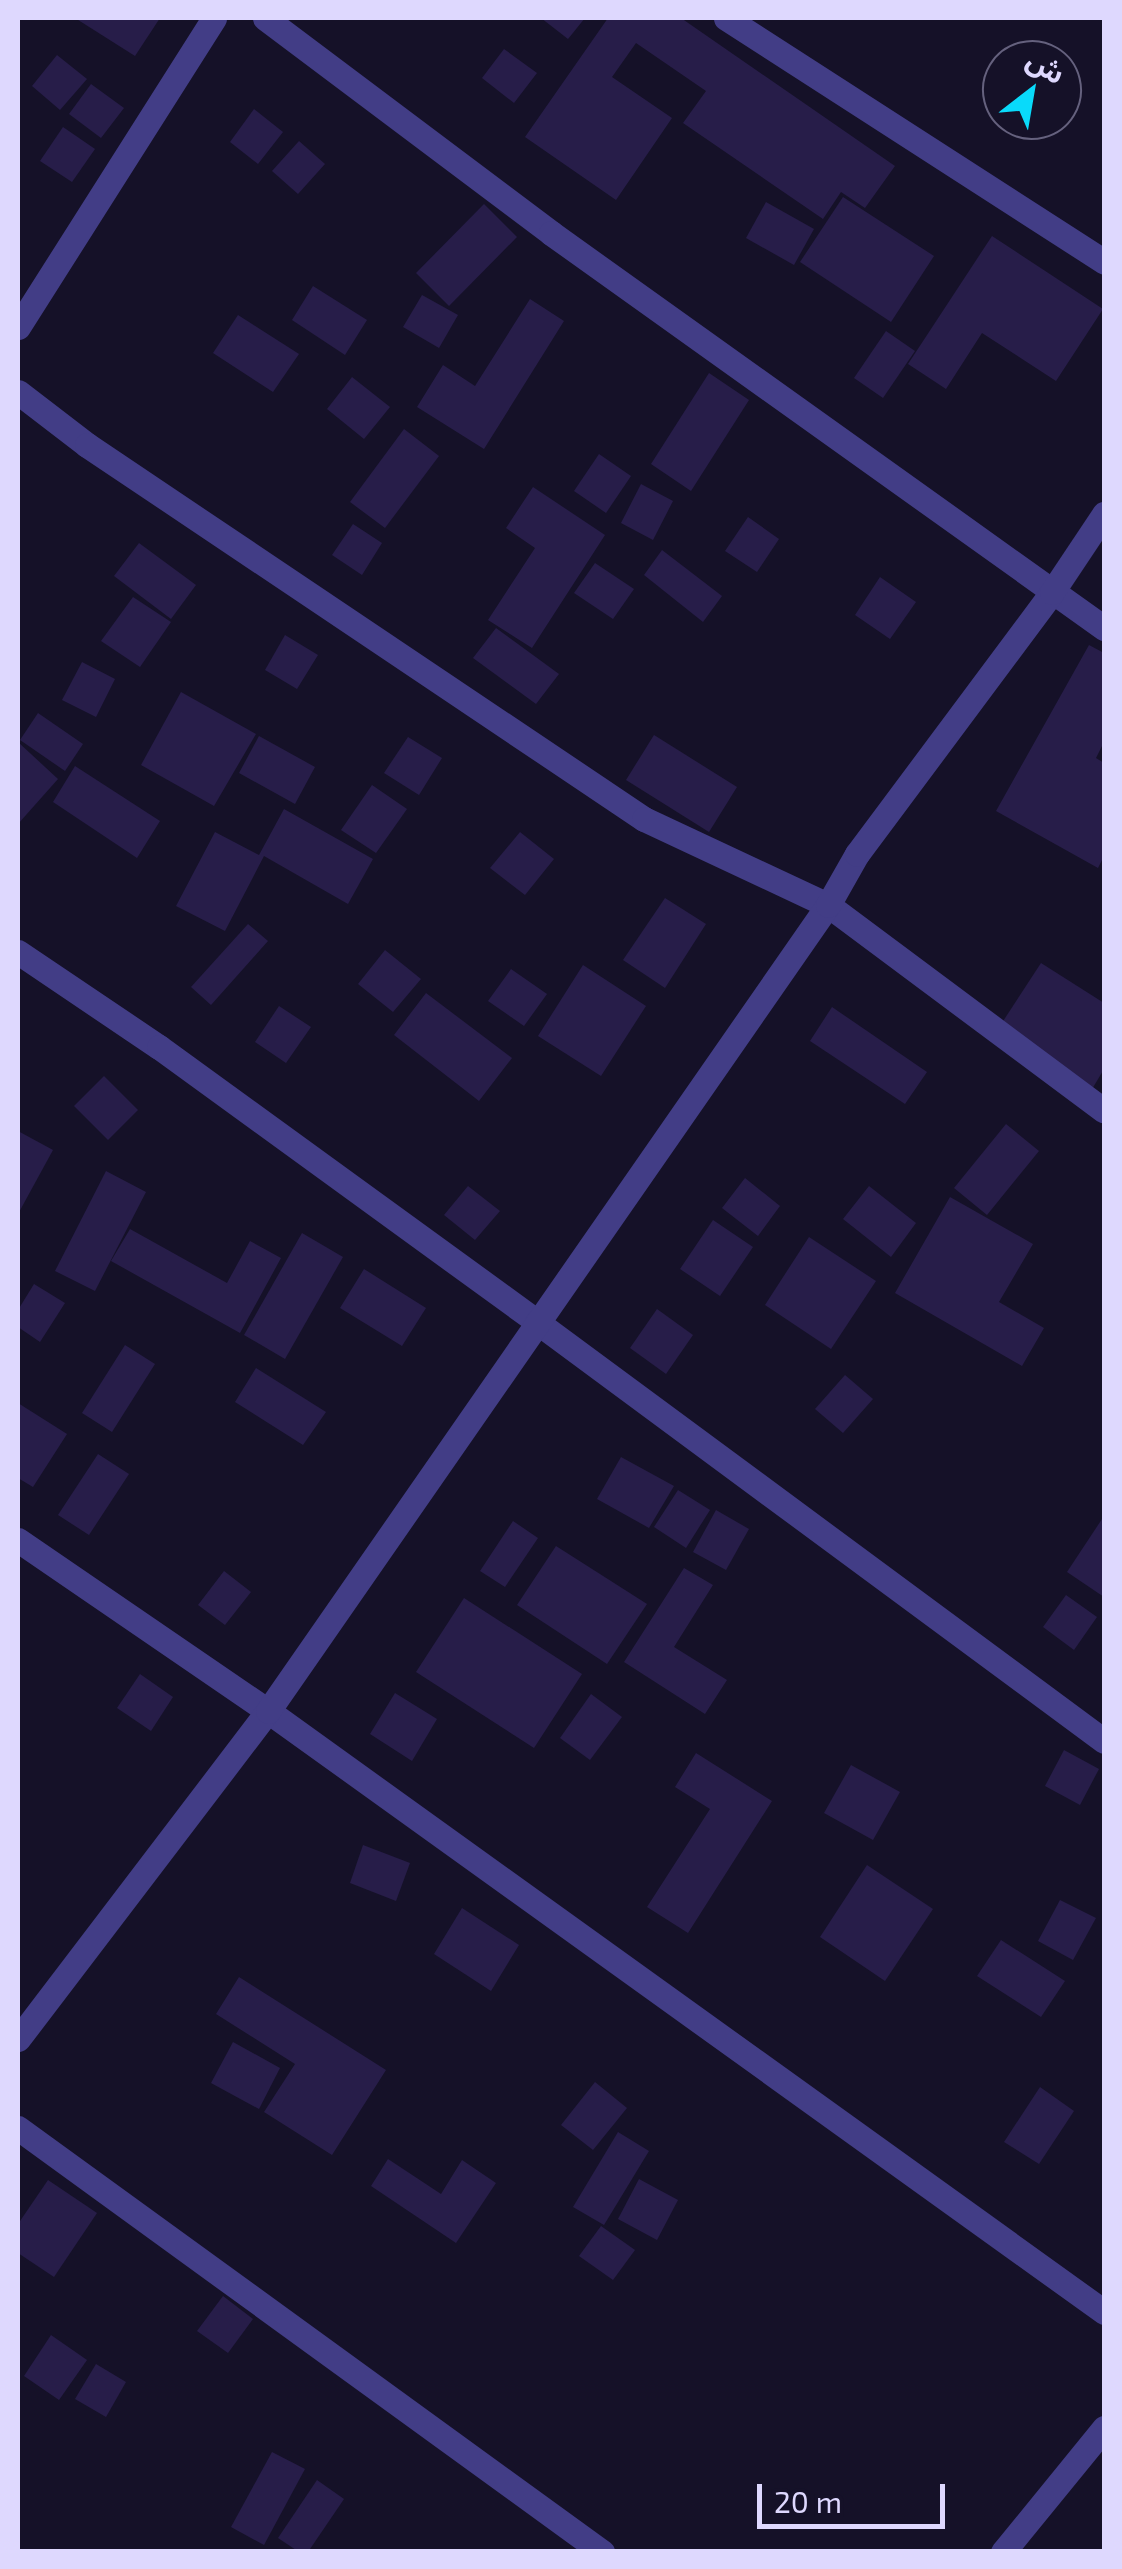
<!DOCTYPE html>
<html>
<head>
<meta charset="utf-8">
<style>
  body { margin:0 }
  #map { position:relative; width:1122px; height:2569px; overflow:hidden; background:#151128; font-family:"Exo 2","Noto Sans Arabic",sans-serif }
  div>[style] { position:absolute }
  .building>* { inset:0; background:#271d49 }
  .minor>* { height:25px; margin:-12.5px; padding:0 12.5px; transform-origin:12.5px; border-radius:12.5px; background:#423d86 }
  span { translate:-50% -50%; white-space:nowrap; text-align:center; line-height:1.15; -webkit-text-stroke:8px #151128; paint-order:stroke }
  .frame { position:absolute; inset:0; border:20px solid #ded8fe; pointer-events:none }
  .north { position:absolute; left:982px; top:40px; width:100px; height:100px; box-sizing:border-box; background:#151128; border:2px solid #65617e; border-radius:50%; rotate:31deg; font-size:28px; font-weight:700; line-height:40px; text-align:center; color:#ded8fe }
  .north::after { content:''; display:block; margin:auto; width:35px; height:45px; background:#09dafa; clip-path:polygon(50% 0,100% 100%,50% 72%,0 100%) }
  .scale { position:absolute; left:757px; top:2484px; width:188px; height:45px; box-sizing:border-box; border:5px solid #ded8fe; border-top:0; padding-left:12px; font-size:30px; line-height:35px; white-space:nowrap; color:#ded8fe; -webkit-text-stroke:8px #151128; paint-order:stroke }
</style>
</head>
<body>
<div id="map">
  <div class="building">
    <div style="clip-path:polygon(75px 18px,160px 18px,135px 56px)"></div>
    <div style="clip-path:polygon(541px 18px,585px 18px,568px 39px)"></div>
    <div style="clip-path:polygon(608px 18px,681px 18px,895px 166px,865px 208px,841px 192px,823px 219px,683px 123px,706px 91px,636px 43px,612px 77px,672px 118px,616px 200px,525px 137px)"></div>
    <div style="clip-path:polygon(504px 49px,537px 73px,514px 103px,482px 78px)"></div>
    <div style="clip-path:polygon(57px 55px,87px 79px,60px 110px,32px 86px)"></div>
    <div style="clip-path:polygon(91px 84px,124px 108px,101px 138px,69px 114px)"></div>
    <div style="clip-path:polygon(254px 109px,283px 132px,258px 164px,230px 142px)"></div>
    <div style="clip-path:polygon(63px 127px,95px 149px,72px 182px,40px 161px)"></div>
    <div style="clip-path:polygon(299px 141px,325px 164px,298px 194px,272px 171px)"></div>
    <div style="clip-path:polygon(843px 197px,934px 256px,891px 322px,800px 262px)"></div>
    <div style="clip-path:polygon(766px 202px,814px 229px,794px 265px,746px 238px)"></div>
    <div style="clip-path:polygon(484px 204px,517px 237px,449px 306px,416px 273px)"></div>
    <div style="clip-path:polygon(992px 236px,1103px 309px,1056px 381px,982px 333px,946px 389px,908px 364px)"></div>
    <div style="clip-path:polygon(313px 286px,367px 320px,345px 355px,292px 320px)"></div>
    <div style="clip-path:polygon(422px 295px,458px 315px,439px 348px,403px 327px)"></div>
    <div style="clip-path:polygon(530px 299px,564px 321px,484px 449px,417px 407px,443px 365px,475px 386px)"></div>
    <div style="clip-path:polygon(238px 315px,299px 354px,273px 392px,213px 353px)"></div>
    <div style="clip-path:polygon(886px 331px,915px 351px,883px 398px,854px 378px)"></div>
    <div style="clip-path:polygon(709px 373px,749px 400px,691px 491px,651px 464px)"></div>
    <div style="clip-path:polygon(352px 377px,390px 407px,364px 439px,327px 409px)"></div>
    <div style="clip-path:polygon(404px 429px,439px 456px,385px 528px,350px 502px)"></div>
    <div style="clip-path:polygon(599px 454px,631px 476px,606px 513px,574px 491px)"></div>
    <div style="clip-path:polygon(641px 484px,673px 501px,653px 540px,621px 523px)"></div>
    <div style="clip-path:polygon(533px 487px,605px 535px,532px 648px,488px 620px,535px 548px,506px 528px)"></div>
    <div style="clip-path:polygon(748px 517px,779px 539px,757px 572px,725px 551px)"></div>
    <div style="clip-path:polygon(353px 524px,382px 543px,362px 575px,332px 555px)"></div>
    <div style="clip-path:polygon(139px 543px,196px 585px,171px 619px,114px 576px)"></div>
    <div style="clip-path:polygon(662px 550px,722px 596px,703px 622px,644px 575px)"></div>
    <div style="clip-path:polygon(595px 563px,634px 589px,613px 619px,574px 593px)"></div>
    <div style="clip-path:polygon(880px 577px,916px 602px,890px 639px,855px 615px)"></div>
    <div style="clip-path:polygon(133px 597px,171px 622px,140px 667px,101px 641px)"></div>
    <div style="clip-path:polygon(496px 628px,559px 674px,536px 704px,473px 658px)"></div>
    <div style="clip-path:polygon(285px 635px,318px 655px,297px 689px,265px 670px)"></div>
    <div style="clip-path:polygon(1089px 645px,1104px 653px,1104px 742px,1096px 758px,1104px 763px,1104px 856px,1098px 868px,996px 811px)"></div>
    <div style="clip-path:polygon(82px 662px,115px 679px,96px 717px,62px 700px)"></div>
    <div style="clip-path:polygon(181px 692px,256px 734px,214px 806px,141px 765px)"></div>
    <div style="clip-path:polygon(38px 713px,83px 744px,65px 771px,20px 740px)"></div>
    <div style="clip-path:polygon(654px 735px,737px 787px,709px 832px,626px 780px)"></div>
    <div style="clip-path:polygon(259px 736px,315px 767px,295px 804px,239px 773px)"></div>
    <div style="clip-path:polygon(408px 737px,442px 758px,419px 795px,384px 773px)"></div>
    <div style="clip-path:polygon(18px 742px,58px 779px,18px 824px)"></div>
    <div style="clip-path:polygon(75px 766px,160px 821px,137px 858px,53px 802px)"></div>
    <div style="clip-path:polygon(372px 785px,407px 809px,376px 853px,341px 830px)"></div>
    <div style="clip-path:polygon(284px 809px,373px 859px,348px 904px,264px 856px,225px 931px,176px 906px,215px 832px,259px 855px)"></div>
    <div style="clip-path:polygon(520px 832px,554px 859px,525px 895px,490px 868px)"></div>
    <div style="clip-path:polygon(665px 898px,706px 924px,665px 988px,623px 960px)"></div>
    <div style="clip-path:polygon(248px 924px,268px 941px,211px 1005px,191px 987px)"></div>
    <div style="clip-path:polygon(385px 950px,421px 979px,393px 1012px,358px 984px)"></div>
    <div style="clip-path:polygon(1041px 963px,1104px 1003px,1104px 1069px,1088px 1096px,994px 1035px)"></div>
    <div style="clip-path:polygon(583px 965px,646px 1006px,601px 1076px,538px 1036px)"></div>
    <div style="clip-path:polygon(511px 969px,547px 994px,524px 1026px,488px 1001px)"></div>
    <div style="clip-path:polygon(426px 993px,512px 1058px,479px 1101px,394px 1035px)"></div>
    <div style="clip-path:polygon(279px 1006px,311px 1027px,286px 1063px,255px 1042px)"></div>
    <div style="clip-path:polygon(832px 1007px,927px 1072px,905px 1104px,810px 1041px)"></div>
    <div style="clip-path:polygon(104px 1076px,138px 1110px,108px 1140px,74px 1106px)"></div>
    <div style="clip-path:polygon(1006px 1124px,1039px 1151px,987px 1215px,954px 1188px)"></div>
    <div style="clip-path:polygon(18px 1131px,53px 1150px,18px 1214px)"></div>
    <div style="clip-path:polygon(106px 1171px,146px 1192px,95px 1291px,55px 1271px)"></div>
    <div style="clip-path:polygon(745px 1178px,780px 1206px,758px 1236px,722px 1208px)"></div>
    <div style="clip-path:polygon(468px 1186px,500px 1211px,475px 1240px,444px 1215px)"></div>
    <div style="clip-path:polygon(869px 1186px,916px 1223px,891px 1257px,843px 1219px)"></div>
    <div style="clip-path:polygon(950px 1197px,1033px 1244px,999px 1302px,1044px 1328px,1022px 1366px,895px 1293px)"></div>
    <div style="clip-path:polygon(713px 1220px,753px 1247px,720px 1296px,680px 1269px)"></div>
    <div style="clip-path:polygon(130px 1229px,227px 1283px,250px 1241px,281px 1258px,240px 1333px,111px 1261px)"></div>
    <div style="clip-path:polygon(302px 1233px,343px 1257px,285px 1359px,244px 1335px)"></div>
    <div style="clip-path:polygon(809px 1237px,876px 1281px,831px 1349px,765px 1305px)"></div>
    <div style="clip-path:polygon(364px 1269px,426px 1308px,402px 1346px,340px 1308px)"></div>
    <div style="clip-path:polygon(34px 1284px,65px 1303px,40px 1342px,18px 1327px,18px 1310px)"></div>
    <div style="clip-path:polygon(657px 1309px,693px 1335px,666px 1374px,630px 1348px)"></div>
    <div style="clip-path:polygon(125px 1345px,155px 1364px,112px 1432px,82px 1413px)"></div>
    <div style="clip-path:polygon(256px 1368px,326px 1412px,303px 1445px,235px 1402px)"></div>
    <div style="clip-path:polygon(845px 1375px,873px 1399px,843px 1433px,815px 1409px)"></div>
    <div style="clip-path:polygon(18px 1403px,67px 1434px,33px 1487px,18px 1478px)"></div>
    <div style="clip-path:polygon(98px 1454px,129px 1474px,89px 1535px,58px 1515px)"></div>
    <div style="clip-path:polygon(621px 1457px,674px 1486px,649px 1528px,597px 1499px)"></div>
    <div style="clip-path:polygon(678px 1490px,710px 1510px,686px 1548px,654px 1527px)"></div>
    <div style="clip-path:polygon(716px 1510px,749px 1529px,726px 1570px,693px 1552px)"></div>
    <div style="clip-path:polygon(1104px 1516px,1104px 1597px,1067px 1572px)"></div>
    <div style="clip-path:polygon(513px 1521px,538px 1538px,505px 1587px,480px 1571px)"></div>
    <div style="clip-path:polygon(556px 1546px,647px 1604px,607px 1664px,517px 1605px)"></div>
    <div style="clip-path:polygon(684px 1568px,713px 1585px,674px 1647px,727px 1680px,705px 1714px,624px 1662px)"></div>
    <div style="clip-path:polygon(224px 1571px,251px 1592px,225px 1625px,198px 1605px)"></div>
    <div style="clip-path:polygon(1066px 1595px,1097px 1617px,1074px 1650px,1043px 1627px)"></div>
    <div style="clip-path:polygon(464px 1598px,582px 1674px,534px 1748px,416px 1672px)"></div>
    <div style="clip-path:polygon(140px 1674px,173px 1697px,151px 1731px,117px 1708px)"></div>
    <div style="clip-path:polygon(395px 1693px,437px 1719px,412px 1761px,370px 1734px)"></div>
    <div style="clip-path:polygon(591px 1694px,622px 1717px,590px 1760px,560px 1738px)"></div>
    <div style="clip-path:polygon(1064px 1750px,1099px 1769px,1080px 1805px,1045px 1786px)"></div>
    <div style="clip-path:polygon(696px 1753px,772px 1801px,688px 1933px,647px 1907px,710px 1809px,675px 1787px)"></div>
    <div style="clip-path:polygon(851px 1765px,900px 1792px,873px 1840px,824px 1813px)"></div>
    <div style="clip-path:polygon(363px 1845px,410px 1863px,396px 1901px,350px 1883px)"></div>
    <div style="clip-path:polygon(867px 1865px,933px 1909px,885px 1981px,820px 1937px)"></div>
    <div style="clip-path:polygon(1060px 1900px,1096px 1918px,1073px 1960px,1038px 1941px)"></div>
    <div style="clip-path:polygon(462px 1908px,519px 1945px,491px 1991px,434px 1954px)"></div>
    <div style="clip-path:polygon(1001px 1940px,1065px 1981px,1041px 2017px,977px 1976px)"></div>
    <div style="clip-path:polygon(239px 1977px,386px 2070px,332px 2155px,264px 2112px,295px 2064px,216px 2014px)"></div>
    <div style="clip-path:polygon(233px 2042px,280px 2068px,259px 2109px,211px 2083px)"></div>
    <div style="clip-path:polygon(595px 2082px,627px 2108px,593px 2150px,561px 2125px)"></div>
    <div style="clip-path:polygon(1040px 2087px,1074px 2111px,1039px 2164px,1004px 2142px)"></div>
    <div style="clip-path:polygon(618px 2132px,649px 2151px,604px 2225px,573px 2207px)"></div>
    <div style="clip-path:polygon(388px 2159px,441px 2194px,462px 2160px,496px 2183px,456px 2243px,371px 2186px)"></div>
    <div style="clip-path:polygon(639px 2179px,678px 2200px,657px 2240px,618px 2219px)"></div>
    <div style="clip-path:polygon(48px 2180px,97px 2213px,54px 2277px,18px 2253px,18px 2224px)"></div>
    <div style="clip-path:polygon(601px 2226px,635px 2250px,613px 2280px,579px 2256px)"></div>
    <div style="clip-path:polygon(223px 2296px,253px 2319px,228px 2353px,197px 2331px)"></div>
    <div style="clip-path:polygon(51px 2335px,87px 2360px,59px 2400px,24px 2376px)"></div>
    <div style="clip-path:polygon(96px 2364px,126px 2382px,106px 2417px,75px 2399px)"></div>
    <div style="clip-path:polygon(272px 2452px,305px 2469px,264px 2545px,231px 2527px)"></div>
    <div style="clip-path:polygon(317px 2480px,344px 2499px,308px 2552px,299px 2552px,278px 2538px)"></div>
  </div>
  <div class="minor">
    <div style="left:265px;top:18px;width:358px;rotate:36.9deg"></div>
    <div style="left:551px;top:233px;width:680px;rotate:35.54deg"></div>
    <div style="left:726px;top:18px;width:450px;rotate:32.8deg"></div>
    <div style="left:18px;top:327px;width:366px;rotate:-57.6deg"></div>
    <div style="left:18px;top:392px;width:87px;rotate:37.5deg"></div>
    <div style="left:87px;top:445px;width:671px;rotate:33.88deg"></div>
    <div style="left:644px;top:819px;width:203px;rotate:25.1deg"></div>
    <div style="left:828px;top:905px;width:344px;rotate:36.7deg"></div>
    <div style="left:18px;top:952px;width:170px;rotate:34deg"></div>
    <div style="left:159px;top:1047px;width:467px;rotate:36deg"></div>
    <div style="left:537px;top:1322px;width:705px;rotate:36.46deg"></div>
    <div style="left:18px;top:1540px;width:303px;rotate:34.4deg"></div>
    <div style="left:268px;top:1711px;width:1030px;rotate:35.71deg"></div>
    <div style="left:18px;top:2039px;width:412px;rotate:-52.7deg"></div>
    <div style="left:268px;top:1711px;width:981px;rotate:-55.21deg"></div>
    <div style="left:828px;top:905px;width:59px;rotate:-60.4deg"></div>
    <div style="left:857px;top:854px;width:327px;rotate:-53.3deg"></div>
    <div style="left:1052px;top:592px;width:94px;rotate:-56.3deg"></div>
    <div style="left:18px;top:2128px;width:722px;rotate:35.98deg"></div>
    <div style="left:1003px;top:2552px;width:160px;rotate:-50.8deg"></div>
  </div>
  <div class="frame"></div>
  <div class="north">ش</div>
  <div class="scale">20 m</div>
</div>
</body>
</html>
